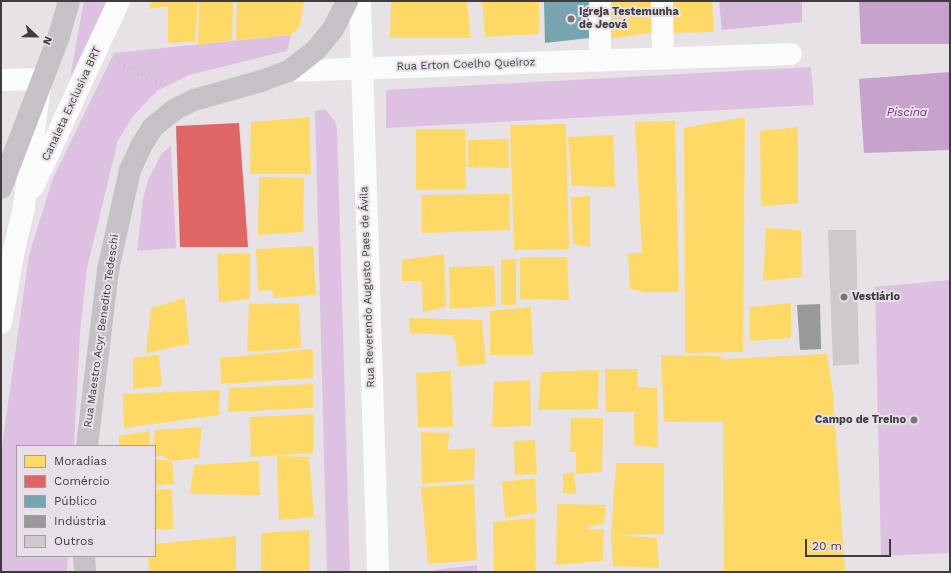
<!DOCTYPE html>
<html>
<head>
<meta charset="utf-8">
<style>
  body { margin:0 }
  #map { position:relative; width:951px; height:573px; overflow:hidden; background:#e6e2e6; font-family:"Work Sans",sans-serif }
  div>[style] { position:absolute }
  .green>* { inset:0; background:#dec0e3 }
  .forest>* { inset:0; background:#d8badd }
  .water>* { inset:0; background:#c6a2cc }
  .homes>* { inset:0; background:#ffd966 }
  .shops>* { inset:0; background:#e06666 }
  .public>* { inset:0; background:#76a5af }
  .industry>* { inset:0; background:#999 }
  .building>* { inset:0; background:#cdc9cd }
  .path>* { height:2.5px; margin-top:-1.25px; transform-origin:0; background:repeating-linear-gradient(90deg,#c4c4c4 0 2px,transparent 0 5px) }
  .minor>* { height:22px; margin:-11px; padding:0 11px; transform-origin:11px; border-radius:11px; background:#fbfbfb }
  .major>* { height:22px; margin:-11px; padding:0 11px; transform-origin:11px; border-radius:11px; background:#c6c0c7 }
  .dots>* { width:11px; height:11px; translate:-50% -50%; box-sizing:border-box; border:2px solid #e7e0e8; border-radius:50% }
  span { translate:-50% -50%; white-space:nowrap; text-align:center; line-height:1.15; -webkit-text-stroke:4px #e7e0e8; paint-order:stroke }
  .poi-label { font-size:11px; color:#3f3c3f; font-weight:700 }
  .left { translate:0 -50%; text-align:left }
  .right { translate:-100% -50%; text-align:right }
  .street-label { font-size:11px; color:#3f3c3f }
  .water-label { font-size:12px; color:#753780; font-style:italic }
  .frame { position:absolute; inset:0; border:2px solid #3f3c3f; pointer-events:none }
  .legend { position:absolute; left:16px; top:445px; width:140px; height:112px; box-sizing:border-box; background:#e7e0e8; border:1px solid #a49ea4; margin:0; padding:5px 7px; list-style:none; font-size:12px; color:#3f3c3f }
  .legend li { display:flex; align-items:center; gap:8px; height:20px }
  .legend b { width:20px; border:1px solid #a49ea4 }
  .north { position:absolute; left:16px; top:16px; width:40px; height:40px; -webkit-text-stroke:3px #e7e0e8; paint-order:stroke; rotate:112deg; font-size:11px; font-weight:700; line-height:16px; text-align:center; color:#3f3c3f }
  .north::after { content:''; display:block; margin:auto; width:14px; height:18px; background:#3f3c3f; clip-path:polygon(50% 0,100% 100%,50% 72%,0 100%) }
  .scale { position:absolute; left:805px; top:539px; width:86px; height:18px; box-sizing:border-box; border:2px solid #3f3c3f; border-top:0; padding-left:5px; font-size:12px; line-height:14px; white-space:nowrap; color:#3f3c3f; -webkit-text-stroke:3px #e7e0e8; paint-order:stroke }
</style>
</head>
<body>
<div id="map">
  <div class="green">
    <div style="clip-path:polygon(84px 1px,107px 1px,70px 78px)"></div>
    <div style="clip-path:polygon(291px 35px,287px 51px,189px 75px,157px 91px,133px 116px,118px 140px,87px 268px,80px 333px,74px 446px,17px 446px,17px 556px,68px 556px,67px 572px,1px 572px,1px 453px,29px 255px,53px 178px,114px 53px)"></div>
    <div style="clip-path:polygon(811px 67px,814px 105px,386px 128px,386px 90px)"></div>
    <div style="clip-path:polygon(325px 109px,335px 121px,337px 129px,350px 572px,327px 572px,315px 111px)"></div>
    <div style="clip-path:polygon(171px 146px,176px 248px,137px 251px,143px 200px,148px 180px,162px 153px)"></div>
    <div style="clip-path:polygon(950px 280px,950px 553px,881px 556px,875px 287px)"></div>
    <div style="clip-path:polygon(477px 565px,477px 572px,434px 572px,434px 570px)"></div>
  </div>
  <div class="forest">
    <div style="clip-path:polygon(719px 1px,802px 1px,802px 22px,722px 30px)"></div>
  </div>
  <div class="water">
    <div style="clip-path:polygon(859px 1px,950px 1px,950px 44px,861px 44px)"></div>
    <div style="clip-path:polygon(950px 72px,950px 150px,864px 153px,859px 79px)"></div>
  </div>
  <div class="homes">
    <div style="clip-path:polygon(151px 1px,198px 1px,195px 41px,168px 43px,168px 6px,149px 9px)"></div>
    <div style="clip-path:polygon(199px 1px,233px 1px,232px 40px,198px 45px)"></div>
    <div style="clip-path:polygon(237px 1px,304px 1px,300px 26px,291px 35px,236px 40px)"></div>
    <div style="clip-path:polygon(391px 1px,467px 1px,471px 38px,390px 38px)"></div>
    <div style="clip-path:polygon(482px 1px,539px 1px,539px 34px,485px 37px)"></div>
    <div style="clip-path:polygon(607px 1px,657px 1px,658px 32px,606px 39px)"></div>
    <div style="clip-path:polygon(664px 1px,712px 1px,714px 32px,665px 33px)"></div>
    <div style="clip-path:polygon(309px 117px,311px 174px,250px 174px,251px 122px)"></div>
    <div style="clip-path:polygon(745px 117px,743px 352px,685px 353px,684px 128px)"></div>
    <div style="clip-path:polygon(675px 121px,679px 292px,644px 292px,630px 289px,628px 253px,642px 253px,635px 122px)"></div>
    <div style="clip-path:polygon(566px 124px,569px 249px,514px 250px,510px 125px)"></div>
    <div style="clip-path:polygon(798px 127px,798px 203px,761px 206px,760px 131px)"></div>
    <div style="clip-path:polygon(416px 129px,465px 129px,466px 189px,416px 190px)"></div>
    <div style="clip-path:polygon(613px 135px,615px 187px,572px 186px,568px 137px)"></div>
    <div style="clip-path:polygon(508px 139px,509px 168px,468px 167px,468px 140px)"></div>
    <div style="clip-path:polygon(259px 177px,304px 178px,303px 232px,258px 235px)"></div>
    <div style="clip-path:polygon(509px 194px,510px 230px,422px 233px,422px 195px)"></div>
    <div style="clip-path:polygon(590px 196px,590px 247px,573px 244px,571px 197px)"></div>
    <div style="clip-path:polygon(766px 228px,801px 230px,802px 277px,763px 281px)"></div>
    <div style="clip-path:polygon(313px 246px,316px 295px,274px 298px,272px 290px,258px 291px,256px 249px)"></div>
    <div style="clip-path:polygon(250px 253px,250px 299px,219px 302px,217px 254px)"></div>
    <div style="clip-path:polygon(444px 254px,446px 307px,423px 312px,422px 281px,402px 281px,402px 260px)"></div>
    <div style="clip-path:polygon(520px 257px,567px 257px,569px 300px,520px 299px)"></div>
    <div style="clip-path:polygon(516px 259px,516px 305px,501px 305px,501px 260px)"></div>
    <div style="clip-path:polygon(494px 266px,496px 306px,450px 309px,449px 267px)"></div>
    <div style="clip-path:polygon(185px 298px,189px 344px,146px 353px,151px 308px)"></div>
    <div style="clip-path:polygon(299px 303px,301px 348px,247px 352px,249px 304px)"></div>
    <div style="clip-path:polygon(791px 303px,791px 338px,750px 341px,750px 307px)"></div>
    <div style="clip-path:polygon(531px 307px,533px 355px,490px 355px,490px 311px)"></div>
    <div style="clip-path:polygon(409px 318px,482px 320px,486px 364px,458px 366px,455px 340px,452px 335px,410px 333px)"></div>
    <div style="clip-path:polygon(313px 349px,313px 378px,221px 384px,220px 358px)"></div>
    <div style="clip-path:polygon(827px 354px,833px 393px,845px 572px,724px 572px,723px 422px,664px 422px,661px 355px,721px 356px,722px 402px,722px 359px)"></div>
    <div style="clip-path:polygon(159px 355px,162px 386px,133px 389px,133px 358px)"></div>
    <div style="clip-path:polygon(605px 369px,638px 369px,637px 387px,657px 388px,658px 448px,634px 445px,634px 413px,642px 412px,606px 412px)"></div>
    <div style="clip-path:polygon(599px 370px,598px 409px,538px 410px,541px 372px)"></div>
    <div style="clip-path:polygon(451px 371px,453px 427px,418px 427px,416px 373px)"></div>
    <div style="clip-path:polygon(530px 380px,531px 426px,492px 427px,494px 382px)"></div>
    <div style="clip-path:polygon(313px 384px,313px 408px,228px 412px,229px 388px)"></div>
    <div style="clip-path:polygon(220px 390px,219px 415px,124px 428px,123px 394px)"></div>
    <div style="clip-path:polygon(314px 414px,313px 453px,251px 457px,250px 417px)"></div>
    <div style="clip-path:polygon(571px 418px,603px 418px,602px 472px,576px 474px,576px 452px,570px 452px)"></div>
    <div style="clip-path:polygon(202px 427px,199px 458px,172px 461px,160px 455px,155px 457px,155px 446px,153px 446px,155px 430px)"></div>
    <div style="clip-path:polygon(150px 431px,149px 446px,119px 446px,119px 436px)"></div>
    <div style="clip-path:polygon(421px 432px,450px 433px,447px 450px,475px 448px,474px 480px,422px 484px)"></div>
    <div style="clip-path:polygon(535px 440px,537px 474px,515px 475px,514px 441px)"></div>
    <div style="clip-path:polygon(277px 456px,309px 457px,314px 517px,279px 520px)"></div>
    <div style="clip-path:polygon(155px 459px,172px 461px,174px 484px,155px 486px)"></div>
    <div style="clip-path:polygon(259px 461px,260px 495px,190px 494px,194px 465px)"></div>
    <div style="clip-path:polygon(616px 463px,664px 463px,664px 534px,614px 535px,657px 538px,659px 568px,613px 566px,611px 535px)"></div>
    <div style="clip-path:polygon(574px 472px,576px 494px,563px 493px,563px 474px)"></div>
    <div style="clip-path:polygon(535px 478px,537px 512px,505px 518px,502px 482px)"></div>
    <div style="clip-path:polygon(474px 484px,477px 560px,428px 564px,421px 487px)"></div>
    <div style="clip-path:polygon(172px 489px,173px 529px,155px 529px,155px 490px)"></div>
    <div style="clip-path:polygon(557px 504px,606px 505px,604px 524px,587px 526px,589px 530px,604px 529px,603px 561px,556px 565px)"></div>
    <div style="clip-path:polygon(535px 518px,536px 572px,494px 572px,493px 522px)"></div>
    <div style="clip-path:polygon(309px 530px,310px 572px,261px 572px,261px 533px)"></div>
    <div style="clip-path:polygon(236px 536px,236px 572px,149px 572px,148px 556px,155px 556px,155px 544px)"></div>
  </div>
  <div class="shops">
    <div style="clip-path:polygon(239px 123px,248px 247px,180px 247px,176px 126px)"></div>
  </div>
  <div class="public">
    <div style="clip-path:polygon(544px 1px,598px 1px,598px 37px,545px 43px)"></div>
  </div>
  <div class="industry">
    <div style="clip-path:polygon(820px 304px,821px 349px,800px 350px,797px 305px)"></div>
  </div>
  <div class="building">
    <div style="clip-path:polygon(828px 230px,856px 230px,859px 364px,833px 366px)"></div>
  </div>
  <div class="path">
    <div style="left:119px;top:63px;width:51px;rotate:25.6deg"></div>
  </div>
  <div class="minor">
    <div style="left:360px;top:1px;width:571px;rotate:88.19deg"></div>
    <div style="left:662px;top:1px;width:58px;rotate:89deg"></div>
    <div style="left:600px;top:61px;width:60px;rotate:-90deg"></div>
    <div style="left:289px;top:71px;width:502px;rotate:-1.94deg"></div>
    <div style="left:1px;top:80px;width:40px;rotate:-1.4deg"></div>
    <div style="left:41px;top:79px;width:129px;rotate:97.6deg"></div>
    <div style="left:24px;top:207px;width:44px;rotate:103.1deg"></div>
    <div style="left:14px;top:250px;width:74px;rotate:100.1deg"></div>
    <div style="left:33px;top:187px;width:205px;rotate:-65.2deg"></div>
  </div>
  <div class="major">
    <div style="left:1px;top:188px;width:163px;rotate:-69.1deg"></div>
    <div style="left:59px;top:36px;width:36px;rotate:-74deg"></div>
    <div style="left:87px;top:446px;width:177px;rotate:-83.2deg"></div>
    <div style="left:108px;top:270px;width:102px;rotate:-77.6deg"></div>
    <div style="left:130px;top:170px;width:26px;rotate:-65deg"></div>
    <div style="left:141px;top:146px;width:22px;rotate:-58deg"></div>
    <div style="left:153px;top:127px;width:27px;rotate:-39deg"></div>
    <div style="left:174px;top:110px;width:22px;rotate:-27deg"></div>
    <div style="left:194px;top:100px;width:70px;rotate:-15.8deg"></div>
    <div style="left:261px;top:81px;width:30px;rotate:-20deg"></div>
    <div style="left:289px;top:71px;width:34px;rotate:-38deg"></div>
    <div style="left:316px;top:50px;width:27px;rotate:-51deg"></div>
    <div style="left:333px;top:29px;width:31px;rotate:-63deg"></div>
    <div style="left:84px;top:556px;width:16px;rotate:86deg"></div>
  </div>
  <div class="dots">
    <div style="left:571px;top:19px;background:#797679"></div>
    <div style="left:844px;top:297px;background:#797679"></div>
    <div style="left:914px;top:420px;background:#797679"></div>
  </div>
  <div class="poi-label">
    <span class="left" style="left:579px;top:19px">Igreja Testemunha<br>de Jeová</span>
    <span class="left" style="left:852px;top:297px">Vestiário</span>
    <span class="right" style="left:906px;top:420px">Campo de Treino</span>
  </div>
  <div class="street-label">
    <span style="left:466px;top:65px;rotate:-2deg">Rua Erton Coelho Queiroz</span>
    <span style="left:72px;top:104px;rotate:-65deg">Canaleta Exclusiva BRT</span>
    <span style="left:368px;top:287px;rotate:-92deg">Rua Reverendo Augusto Paes de Ávila</span>
    <span style="left:102px;top:331px;rotate:-82deg">Rua Maestro Acyr Benedito Tedeschi</span>
  </div>
  <div class="water-label">
    <span style="left:907px;top:113px">Piscina</span>
  </div>
  <div class="frame"></div>
  <ul class="legend">
  <li><b style="height:11px;background:#ffd966"></b>Moradias</li>
  <li><b style="height:11px;background:#e06666"></b>Comércio</li>
  <li><b style="height:11px;background:#76a5af"></b>Público</li>
  <li><b style="height:11px;background:#999"></b>Indústria</li>
  <li><b style="height:11px;background:#cdc9cd"></b>Outros</li>
  </ul>
  <div class="north">N</div>
  <div class="scale">20 m</div>
</div>
</body>
</html>
